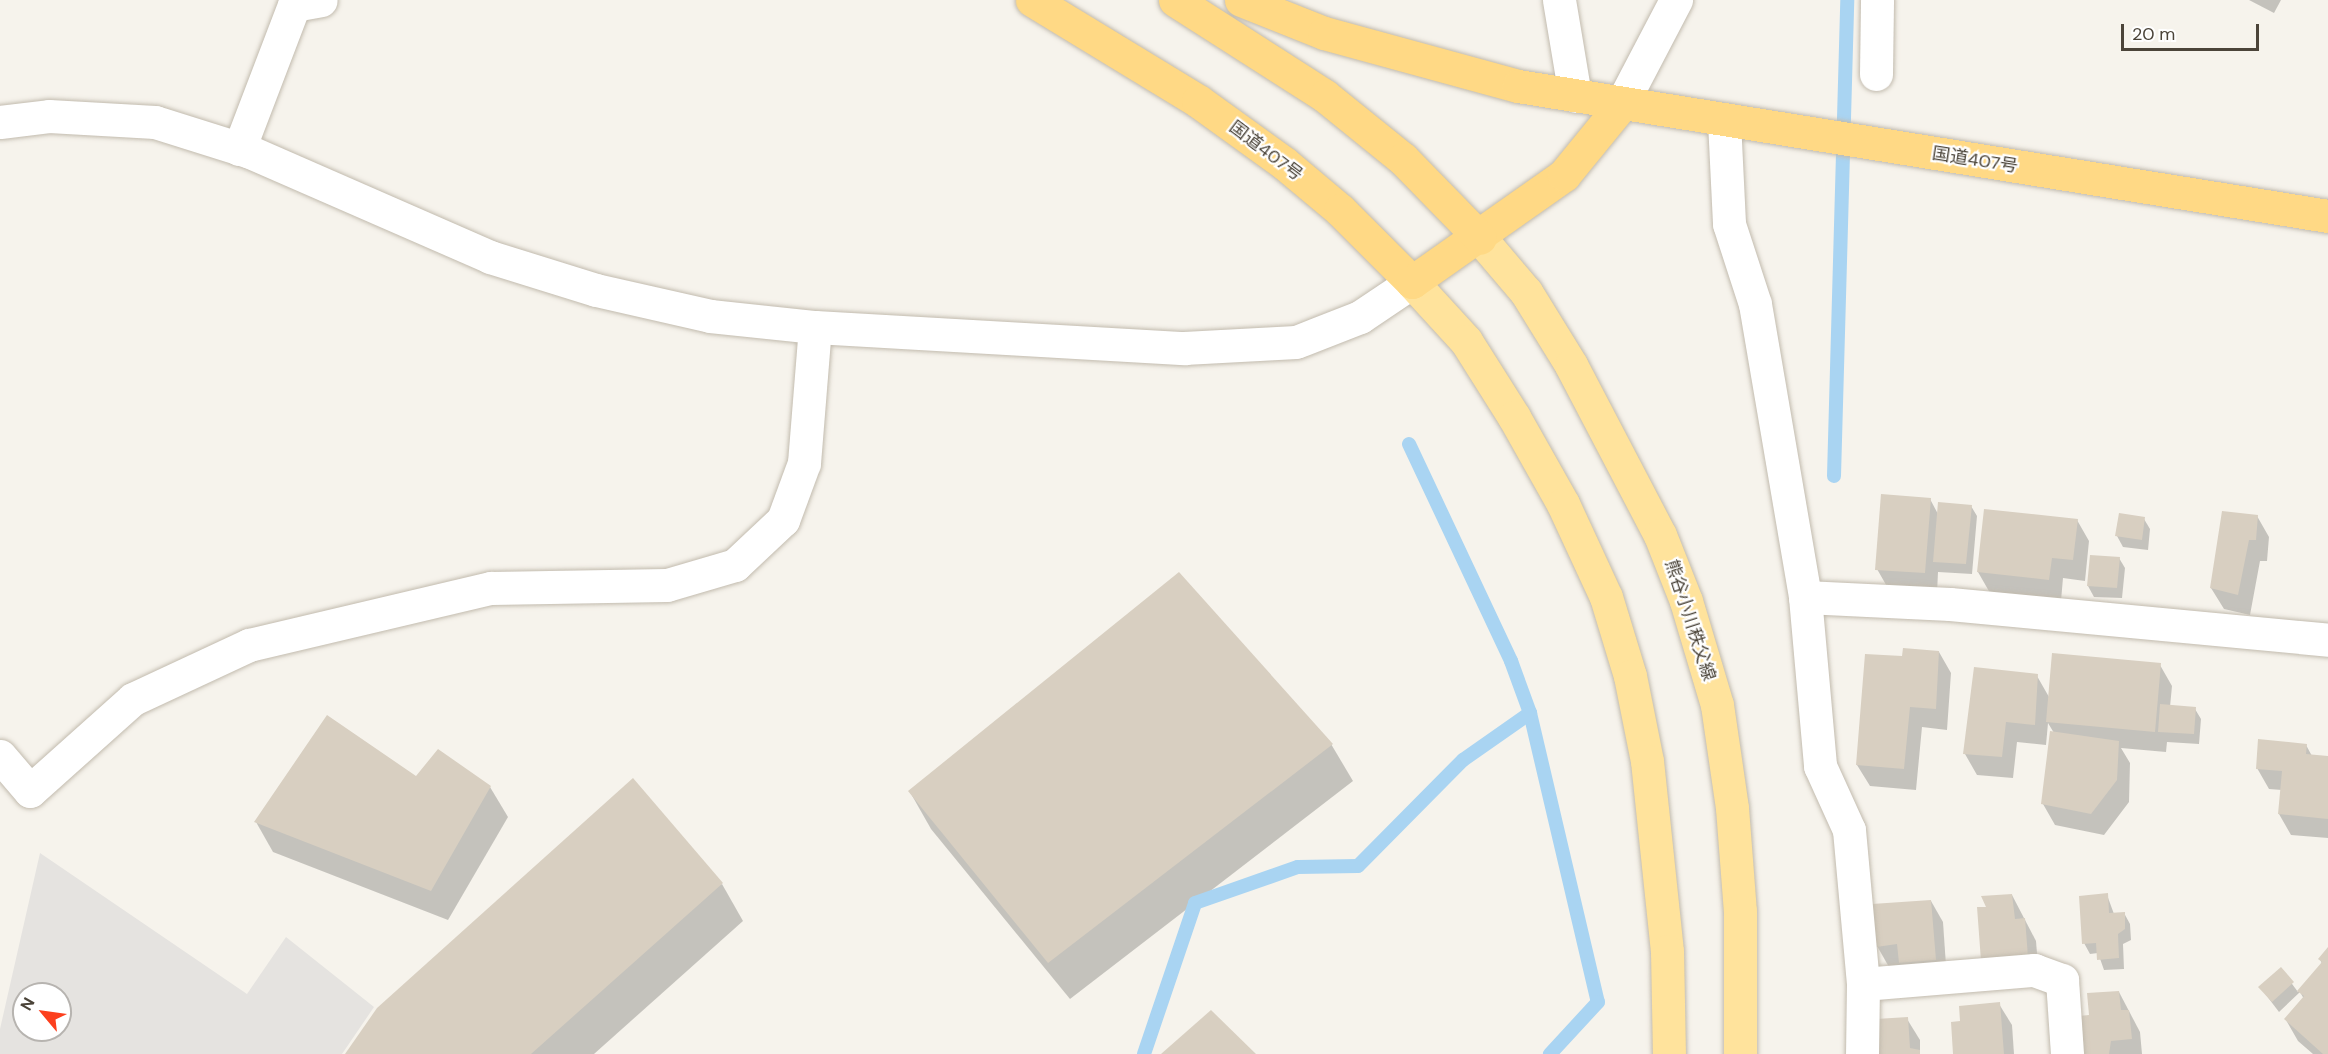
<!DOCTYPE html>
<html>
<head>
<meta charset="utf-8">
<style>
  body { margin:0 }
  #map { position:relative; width:2328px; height:1054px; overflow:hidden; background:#f6f3ec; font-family:"DM Sans","Noto Sans JP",sans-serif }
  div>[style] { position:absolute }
  .parking>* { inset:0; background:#e5e3e0 }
  .shadow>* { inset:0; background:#0003 }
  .stream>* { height:14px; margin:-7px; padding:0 7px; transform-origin:7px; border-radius:7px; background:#a9d4f2 }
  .building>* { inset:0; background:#d8cfc1 }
  .roads { filter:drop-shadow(0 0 2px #c2bbae) drop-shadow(0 0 2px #c2bbae) }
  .minor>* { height:33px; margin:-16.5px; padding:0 16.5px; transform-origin:16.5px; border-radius:16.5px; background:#fff }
  .tertiary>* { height:33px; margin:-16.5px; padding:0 16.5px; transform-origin:16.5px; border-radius:16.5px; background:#fff }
  .primary>* { height:33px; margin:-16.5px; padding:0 16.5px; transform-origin:16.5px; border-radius:16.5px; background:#ffe39c }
  .trunk>* { height:33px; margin:-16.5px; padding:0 16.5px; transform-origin:16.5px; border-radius:16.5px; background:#ffd985 }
  span { translate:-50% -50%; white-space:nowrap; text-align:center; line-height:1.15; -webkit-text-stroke:4.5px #fff; paint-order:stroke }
  .street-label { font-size:18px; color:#4b4439 }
  .north { position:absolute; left:12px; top:982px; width:60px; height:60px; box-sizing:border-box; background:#fff; border:2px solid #b7b4b0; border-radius:50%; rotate:299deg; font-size:16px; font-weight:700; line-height:24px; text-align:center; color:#4b4439 }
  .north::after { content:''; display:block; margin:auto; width:21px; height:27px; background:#fc3f1d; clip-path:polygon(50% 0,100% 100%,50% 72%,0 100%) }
  .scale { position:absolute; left:2121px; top:24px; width:138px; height:27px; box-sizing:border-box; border:3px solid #4b4439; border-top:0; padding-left:8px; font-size:18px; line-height:21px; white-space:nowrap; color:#4b4439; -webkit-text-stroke:4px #fff; paint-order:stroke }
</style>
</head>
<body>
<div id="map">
  <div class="parking">
    <div style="clip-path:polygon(evenodd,40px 853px,247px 994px,286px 937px,374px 1007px,342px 1054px,0 1054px,0 1029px,40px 853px,24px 994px,60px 994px,60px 1030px,24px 1030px,24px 994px)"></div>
  </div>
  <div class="shadow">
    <div style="clip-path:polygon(2249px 0,2281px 0,2274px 13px)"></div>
    <div style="clip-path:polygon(1930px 499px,1938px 514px,1971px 506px,1977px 516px,1972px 574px,1938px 572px,1937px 594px,1889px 590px,1877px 569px)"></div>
    <div style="clip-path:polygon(2257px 516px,2269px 537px,2267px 561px,2260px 561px,2250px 615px,2224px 609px,2211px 588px)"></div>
    <div style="clip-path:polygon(2144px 519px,2150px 529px,2148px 550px,2123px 547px,2117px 536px)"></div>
    <div style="clip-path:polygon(2077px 520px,2089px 541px,2085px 581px,2063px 578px,2061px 601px,1990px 593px,1978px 572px)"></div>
    <div style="clip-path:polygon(2119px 558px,2125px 568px,2122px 598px,2094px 597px,2088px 586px)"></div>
    <div style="clip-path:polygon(1939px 652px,1951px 673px,1947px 730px,1922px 727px,1916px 790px,1870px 786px,1857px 765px,1903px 657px)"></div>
    <div style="clip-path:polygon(2160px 665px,2172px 686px,2170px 707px,2195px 709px,2201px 719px,2199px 744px,2167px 742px,2166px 752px,2121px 748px,2130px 763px,2129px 802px,2104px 835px,2055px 825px,2043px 804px,2054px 733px,2048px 723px,2046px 745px,2017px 742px,2013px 778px,1977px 775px,1965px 754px,2037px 676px,2049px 697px)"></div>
    <div style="clip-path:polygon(1331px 744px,1353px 781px,1070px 999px,931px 829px,910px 792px)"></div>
    <div style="clip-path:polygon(2306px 745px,2312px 756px,2328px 758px,2328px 838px,2291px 835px,2279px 814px,2282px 790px,2269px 789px,2257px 768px)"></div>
    <div style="clip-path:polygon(490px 787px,508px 817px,448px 920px,273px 852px,256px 822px)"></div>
    <div style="clip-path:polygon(722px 884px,743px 921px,594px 1054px,347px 1054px)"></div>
    <div style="clip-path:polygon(2012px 895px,2036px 941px,2039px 978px,1988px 908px)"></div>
    <div style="clip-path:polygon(2107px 895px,2114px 914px,2124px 913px,2130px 924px,2131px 940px,2123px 944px,2124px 969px,2104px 970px,2098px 953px,2090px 954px,2084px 943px)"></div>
    <div style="clip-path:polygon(1931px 901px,1943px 922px,1947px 980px,1889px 967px,1877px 946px)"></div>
    <div style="clip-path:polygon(2328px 949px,2328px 1054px,2313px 1054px,2298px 1041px,2286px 1020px,2304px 999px,2300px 992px,2279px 1012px,2260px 987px,2281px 969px,2298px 992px,2322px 964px,2320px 959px)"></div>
    <div style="clip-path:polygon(2119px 992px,2140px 1032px,2142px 1054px,2084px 1054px,2090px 1016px)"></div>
    <div style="clip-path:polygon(1999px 1004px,2012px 1025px,2014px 1054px,1955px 1054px,1962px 1023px)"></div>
    <div style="clip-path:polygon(1907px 1019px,1920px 1040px,1920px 1054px,1880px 1054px)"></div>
  </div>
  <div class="stream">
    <div style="left:1409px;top:444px;width:240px;rotate:64.8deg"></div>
    <div style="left:1511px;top:661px;width:55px;rotate:69.9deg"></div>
    <div style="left:1530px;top:713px;width:297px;rotate:76.8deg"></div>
    <div style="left:1598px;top:1002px;width:71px;rotate:132.7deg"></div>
    <div style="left:1834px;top:476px;width:476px;rotate:-88.4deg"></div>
    <div style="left:1144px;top:1054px;width:159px;rotate:-71.3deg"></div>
    <div style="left:1195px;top:903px;width:109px;rotate:-19.3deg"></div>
    <div style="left:1298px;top:867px;width:60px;rotate:-1deg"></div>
    <div style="left:1358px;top:866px;width:149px;rotate:-45.3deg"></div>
    <div style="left:1463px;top:760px;width:82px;rotate:-35deg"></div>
  </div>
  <div class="building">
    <div style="clip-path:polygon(1881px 494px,1931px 498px,1925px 573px,1875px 570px)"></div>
    <div style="clip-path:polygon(1938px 502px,1972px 505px,1966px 564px,1933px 562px)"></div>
    <div style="clip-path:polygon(1984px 509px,2078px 519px,2073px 560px,2052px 558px,2049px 580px,1977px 572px)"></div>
    <div style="clip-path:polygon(2222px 511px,2258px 515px,2256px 540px,2249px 540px,2238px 595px,2210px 588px)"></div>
    <div style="clip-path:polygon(2119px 513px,2145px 517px,2142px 540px,2115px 536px)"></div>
    <div style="clip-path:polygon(2090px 555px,2120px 557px,2117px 588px,2087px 586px)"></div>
    <div style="clip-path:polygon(1179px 572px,1333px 744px,1048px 963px,908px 791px)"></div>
    <div style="clip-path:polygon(1903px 648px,1939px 651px,1936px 709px,1910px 707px,1904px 769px,1856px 765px,1865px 654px,1902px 656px)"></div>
    <div style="clip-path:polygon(2052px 653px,2161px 663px,2155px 732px,2046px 722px)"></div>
    <div style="clip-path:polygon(1974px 667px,2038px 674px,2035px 725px,2006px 722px,2002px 757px,1963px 754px)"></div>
    <div style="clip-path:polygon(2160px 704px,2196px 707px,2194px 734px,2158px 732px)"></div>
    <div style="clip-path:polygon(327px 715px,416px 776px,438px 749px,491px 786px,431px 891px,254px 822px)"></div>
    <div style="clip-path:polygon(2050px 731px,2119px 741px,2117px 780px,2091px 814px,2041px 804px)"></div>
    <div style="clip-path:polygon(2258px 739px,2307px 744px,2306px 754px,2328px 756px,2328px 819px,2278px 814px,2282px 771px,2256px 769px)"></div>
    <div style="clip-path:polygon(633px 778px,723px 883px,531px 1054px,345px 1054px,377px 1008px)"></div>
    <div style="clip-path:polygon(2108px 893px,2109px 913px,2125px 912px,2125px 929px,2118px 934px,2119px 958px,2097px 960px,2096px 943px,2082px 944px,2079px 896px)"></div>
    <div style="clip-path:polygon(2012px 894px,2015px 919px,2025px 918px,2028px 957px,1981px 961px,1977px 907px,1986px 907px,1981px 896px)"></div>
    <div style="clip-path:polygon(1931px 900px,1936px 960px,1899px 963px,1897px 944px,1876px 947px,1872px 904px)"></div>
    <div style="clip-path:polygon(2328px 947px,2328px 1054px,2323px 1054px,2284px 1019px,2304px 996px,2297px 991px,2322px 962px,2318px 959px)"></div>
    <div style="clip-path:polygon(2281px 967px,2294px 982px,2272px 1002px,2258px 987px)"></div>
    <div style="clip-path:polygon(2119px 991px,2121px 1010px,2129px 1010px,2132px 1039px,2111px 1041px,2109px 1054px,2082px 1054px,2079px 1016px,2089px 1015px,2087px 993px)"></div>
    <div style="clip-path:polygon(2000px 1002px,2004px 1054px,1953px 1054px,1951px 1022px,1960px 1021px,1959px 1006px)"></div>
    <div style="clip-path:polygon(1211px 1010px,1256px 1054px,1161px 1054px)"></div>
    <div style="clip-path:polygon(1908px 1017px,1910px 1048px,1920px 1050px,1920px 1054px,1879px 1054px,1876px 1019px)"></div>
  </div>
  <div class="roads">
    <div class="minor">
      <div style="left:1559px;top:0;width:97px;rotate:80.5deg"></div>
      <div style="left:1876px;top:74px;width:74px;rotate:-89.2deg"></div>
      <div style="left:1724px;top:121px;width:103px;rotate:87.2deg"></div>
      <div style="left:1729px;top:224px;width:84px;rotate:72deg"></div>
      <div style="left:1755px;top:304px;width:297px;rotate:80.3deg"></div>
      <div style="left:1805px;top:597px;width:170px;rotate:84.9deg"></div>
      <div style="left:1820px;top:766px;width:70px;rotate:65.6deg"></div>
      <div style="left:1849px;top:830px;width:155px;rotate:84.8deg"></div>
      <div style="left:1863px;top:984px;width:70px;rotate:90.8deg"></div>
      <div style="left:239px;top:149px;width:154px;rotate:-69.1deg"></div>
      <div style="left:294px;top:5px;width:27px;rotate:-10deg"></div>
      <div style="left:1805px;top:597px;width:145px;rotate:2.8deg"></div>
      <div style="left:1950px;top:604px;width:380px;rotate:5.4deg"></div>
      <div style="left:0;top:756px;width:46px;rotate:49.4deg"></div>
      <div style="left:30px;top:791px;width:138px;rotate:-41.8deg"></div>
      <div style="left:133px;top:699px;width:128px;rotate:-25deg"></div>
      <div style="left:249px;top:645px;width:249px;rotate:-13.3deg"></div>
      <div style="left:491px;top:588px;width:176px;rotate:-1deg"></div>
      <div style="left:667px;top:585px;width:71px;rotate:-16.4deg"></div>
      <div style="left:735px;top:565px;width:66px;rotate:-43.2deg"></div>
      <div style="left:783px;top:520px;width:61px;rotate:-69.8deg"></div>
      <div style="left:804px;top:463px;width:136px;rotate:-85.4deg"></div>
      <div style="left:1863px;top:984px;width:172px;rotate:-4.7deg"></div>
      <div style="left:2034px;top:970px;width:30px;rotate:20deg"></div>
      <div style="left:2062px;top:980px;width:74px;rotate:86.1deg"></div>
    </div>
    <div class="tertiary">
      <div style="left:1621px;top:105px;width:119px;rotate:-62.4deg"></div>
      <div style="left:0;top:122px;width:49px;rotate:-7deg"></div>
      <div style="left:49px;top:116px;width:106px;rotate:3.2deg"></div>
      <div style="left:155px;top:122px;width:100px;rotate:17.5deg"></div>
      <div style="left:250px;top:152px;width:262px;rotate:23.6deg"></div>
      <div style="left:490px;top:257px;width:111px;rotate:17.3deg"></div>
      <div style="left:596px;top:290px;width:117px;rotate:12.8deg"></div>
      <div style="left:710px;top:316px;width:106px;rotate:6deg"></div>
      <div style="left:815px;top:327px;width:370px;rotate:3.3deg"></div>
      <div style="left:1184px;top:348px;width:112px;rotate:-3.1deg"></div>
      <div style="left:1296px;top:342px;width:69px;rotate:-21.3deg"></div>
      <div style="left:1360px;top:317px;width:63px;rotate:-33.9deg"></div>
    </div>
    <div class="primary">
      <div style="left:1480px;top:238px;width:71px;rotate:49.6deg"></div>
      <div style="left:1526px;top:292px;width:86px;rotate:58.3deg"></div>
      <div style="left:1571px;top:365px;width:192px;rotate:62.4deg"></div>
      <div style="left:1660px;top:535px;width:71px;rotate:68.5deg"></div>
      <div style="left:1686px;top:601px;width:109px;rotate:73.4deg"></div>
      <div style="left:1717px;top:705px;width:104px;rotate:81.7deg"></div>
      <div style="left:1732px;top:808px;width:103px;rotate:85.6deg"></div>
      <div style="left:1740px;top:911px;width:143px;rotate:90deg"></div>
      <div style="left:1412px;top:282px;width:80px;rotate:47.5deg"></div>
      <div style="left:1466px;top:341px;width:90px;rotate:57.7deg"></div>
      <div style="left:1514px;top:417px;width:100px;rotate:60.6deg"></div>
      <div style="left:1563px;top:504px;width:102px;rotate:65.2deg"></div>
      <div style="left:1606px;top:597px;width:83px;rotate:73.1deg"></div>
      <div style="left:1630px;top:676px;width:87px;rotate:78.7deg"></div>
      <div style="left:1647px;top:761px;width:191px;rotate:84deg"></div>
      <div style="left:1667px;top:951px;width:103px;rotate:88.9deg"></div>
    </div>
    <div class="trunk">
      <div style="left:1032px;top:0;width:194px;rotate:31.3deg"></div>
      <div style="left:1198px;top:101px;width:106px;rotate:35.8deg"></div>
      <div style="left:1284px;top:163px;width:73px;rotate:40deg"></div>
      <div style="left:1340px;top:210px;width:102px;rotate:45deg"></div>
      <div style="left:1412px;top:282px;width:186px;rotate:-35.1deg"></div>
      <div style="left:1564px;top:175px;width:90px;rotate:-50.8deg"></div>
      <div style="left:1175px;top:0;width:178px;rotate:32.6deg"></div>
      <div style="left:1325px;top:96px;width:100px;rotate:38.9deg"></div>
      <div style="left:1403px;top:159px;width:110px;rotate:45.7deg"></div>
      <div style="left:1241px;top:0;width:89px;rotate:21.7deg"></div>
      <div style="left:1324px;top:33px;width:201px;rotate:15.3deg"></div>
      <div style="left:1518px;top:86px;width:820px;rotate:9.12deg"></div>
    </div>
  </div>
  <div class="street-label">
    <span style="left:1266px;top:151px;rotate:37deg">国道407号</span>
    <span style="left:1975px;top:160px;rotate:9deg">国道407号</span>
    <span style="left:1690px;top:620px;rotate:72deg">熊谷小川秩父線</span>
  </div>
  <div class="north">N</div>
  <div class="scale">20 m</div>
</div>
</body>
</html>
